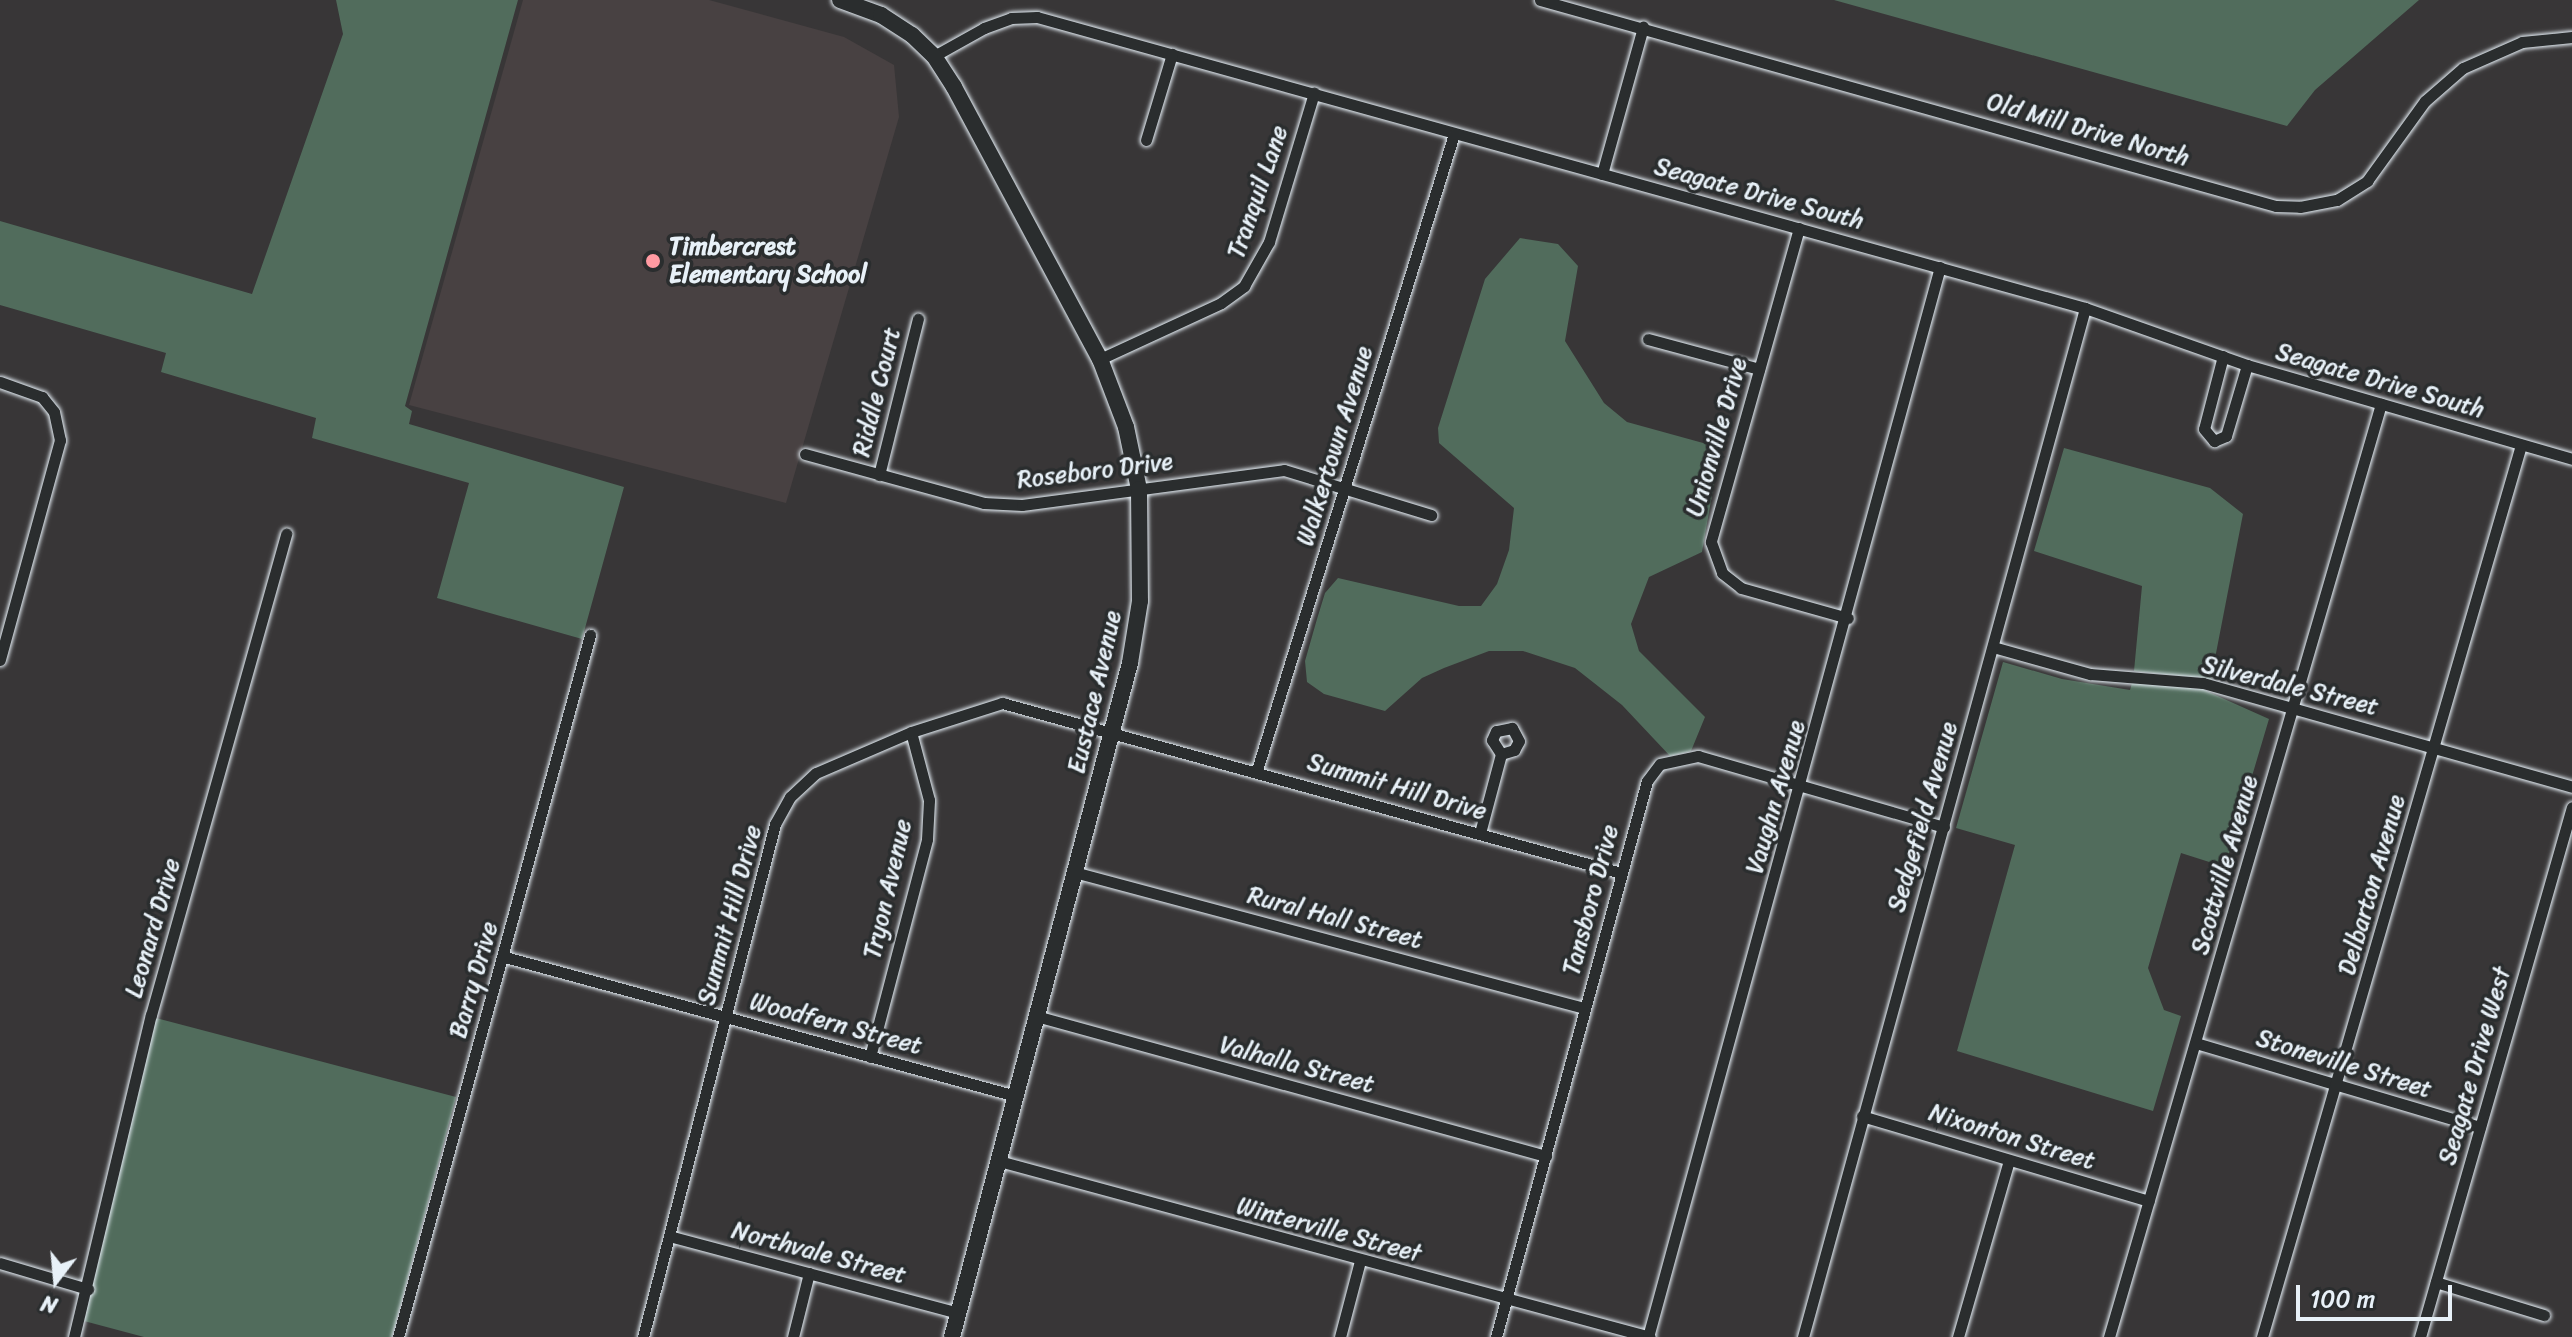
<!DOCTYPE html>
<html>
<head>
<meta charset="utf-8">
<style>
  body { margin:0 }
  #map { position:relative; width:2572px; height:1337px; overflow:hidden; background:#383637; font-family:Sriracha,sans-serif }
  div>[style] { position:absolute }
  .built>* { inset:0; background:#484142 }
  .green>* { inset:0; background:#516c5c }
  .roads { filter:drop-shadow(0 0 2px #e8f1f8) drop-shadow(0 0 2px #e8f1f8) }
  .street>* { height:11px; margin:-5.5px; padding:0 5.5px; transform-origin:5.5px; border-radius:5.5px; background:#2a2d2e }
  .secondary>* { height:16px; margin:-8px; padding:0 8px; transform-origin:8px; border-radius:8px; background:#2a2d2e }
  .dots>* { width:22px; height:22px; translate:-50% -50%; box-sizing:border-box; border:4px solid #2a2d2e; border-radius:50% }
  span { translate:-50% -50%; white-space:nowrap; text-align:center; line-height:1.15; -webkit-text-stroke:7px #2a2d2e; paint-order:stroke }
  .street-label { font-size:24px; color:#e8f1f8 }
  .poi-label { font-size:24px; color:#e8f1f8; font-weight:700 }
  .left { translate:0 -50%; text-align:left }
  .north { position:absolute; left:16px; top:1241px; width:80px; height:80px; -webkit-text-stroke:6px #2a2d2e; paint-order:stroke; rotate:196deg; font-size:22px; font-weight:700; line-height:32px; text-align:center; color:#e8f1f8 }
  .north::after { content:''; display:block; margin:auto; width:28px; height:36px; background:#e8f1f8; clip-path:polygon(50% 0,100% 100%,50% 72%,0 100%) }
  .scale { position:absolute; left:2296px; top:1285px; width:156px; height:36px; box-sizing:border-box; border:4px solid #e8f1f8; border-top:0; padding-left:10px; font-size:24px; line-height:28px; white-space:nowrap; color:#e8f1f8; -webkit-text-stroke:6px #2a2d2e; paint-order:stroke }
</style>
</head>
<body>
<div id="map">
  <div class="built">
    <div style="clip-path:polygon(523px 0,709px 0,844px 37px,894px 65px,899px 117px,786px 503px,409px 405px)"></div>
  </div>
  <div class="green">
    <div style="clip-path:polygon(336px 0,518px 0,405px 406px,412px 411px,409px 424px,624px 487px,582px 639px,437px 598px,469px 483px,312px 438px,316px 418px,161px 372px,166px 353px,0 305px,0 221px,252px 294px,343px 34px)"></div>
    <div style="clip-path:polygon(1834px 0,2419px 0,2315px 90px,2287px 126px)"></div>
    <div style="clip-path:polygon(1520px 238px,1558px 244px,1578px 266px,1565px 341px,1604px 403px,1627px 422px,1714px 446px,1719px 455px,1702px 552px,1649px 577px,1631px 624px,1639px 651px,1705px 717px,1691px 751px,1670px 756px,1622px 705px,1575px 668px,1523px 651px,1489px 651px,1444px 668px,1422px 678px,1385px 711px,1324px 694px,1307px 682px,1305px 661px,1317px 619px,1325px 593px,1338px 578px,1459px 606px,1481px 606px,1497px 584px,1509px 550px,1514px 508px,1439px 443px,1438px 428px,1485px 279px)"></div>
    <div style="clip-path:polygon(2064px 448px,2210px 488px,2243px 514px,2211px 679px,2134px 671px,2142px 586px,2034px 551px)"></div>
    <div style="clip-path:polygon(2003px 662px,2062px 679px,2130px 690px,2132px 683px,2202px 689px,2269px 719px,2225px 867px,2181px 853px,2148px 968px,2164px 1010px,2181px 1016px,2153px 1111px,1957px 1051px,2015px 845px,1956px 828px)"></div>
    <div style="clip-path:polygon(156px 1018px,456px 1097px,392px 1337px,144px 1337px,84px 1321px)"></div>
  </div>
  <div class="roads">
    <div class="street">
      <div style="left:1540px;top:0;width:764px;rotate:15.64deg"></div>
      <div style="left:2276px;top:206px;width:24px;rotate:2deg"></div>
      <div style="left:2300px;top:207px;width:38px;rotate:-11deg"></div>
      <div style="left:2337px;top:200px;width:36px;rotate:-32deg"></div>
      <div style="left:2367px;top:181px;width:99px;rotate:-54.1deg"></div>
      <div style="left:2425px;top:101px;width:50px;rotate:-41deg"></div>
      <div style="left:2463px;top:68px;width:64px;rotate:-23.8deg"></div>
      <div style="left:2522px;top:42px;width:50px;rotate:-5.7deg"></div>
      <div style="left:934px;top:56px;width:57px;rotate:-29.2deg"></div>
      <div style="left:984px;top:28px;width:29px;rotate:-20deg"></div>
      <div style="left:1011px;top:18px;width:26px;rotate:-2deg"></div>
      <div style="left:1037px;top:17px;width:1088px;rotate:15.52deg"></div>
      <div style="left:2085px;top:308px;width:172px;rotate:19.4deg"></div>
      <div style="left:2247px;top:365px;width:338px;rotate:16.1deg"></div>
      <div style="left:1146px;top:140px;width:90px;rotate:-73.2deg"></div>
      <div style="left:1602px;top:174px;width:153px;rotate:-74.4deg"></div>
      <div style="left:1799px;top:228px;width:326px;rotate:105.7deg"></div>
      <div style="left:1711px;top:542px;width:33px;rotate:70deg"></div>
      <div style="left:1722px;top:573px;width:24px;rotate:38deg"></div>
      <div style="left:1741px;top:588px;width:111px;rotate:15.7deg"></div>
      <div style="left:1648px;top:339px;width:115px;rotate:15.1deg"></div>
      <div style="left:2223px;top:356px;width:75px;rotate:104.6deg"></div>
      <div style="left:2204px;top:429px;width:16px;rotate:50deg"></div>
      <div style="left:2214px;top:441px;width:13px;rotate:-23deg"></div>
      <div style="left:2226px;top:436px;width:74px;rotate:-73.5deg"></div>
      <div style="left:1100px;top:359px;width:133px;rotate:-24.8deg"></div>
      <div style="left:1221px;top:303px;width:29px;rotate:-36deg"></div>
      <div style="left:1244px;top:286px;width:51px;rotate:-60.4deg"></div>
      <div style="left:1269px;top:242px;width:156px;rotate:-73.2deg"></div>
      <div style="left:0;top:382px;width:45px;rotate:19.7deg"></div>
      <div style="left:42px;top:397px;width:19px;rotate:51deg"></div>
      <div style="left:54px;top:412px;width:29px;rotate:78deg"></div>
      <div style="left:60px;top:440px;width:228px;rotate:105.3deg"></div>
      <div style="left:805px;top:454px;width:186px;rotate:15.3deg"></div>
      <div style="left:984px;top:503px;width:38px;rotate:3deg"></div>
      <div style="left:1022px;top:505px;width:264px;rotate:-7.6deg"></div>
      <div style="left:1284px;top:470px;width:154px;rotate:17deg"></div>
      <div style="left:879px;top:475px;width:161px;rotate:-76deg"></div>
      <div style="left:1993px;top:647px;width:101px;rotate:15.6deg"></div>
      <div style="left:2090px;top:674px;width:113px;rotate:4.6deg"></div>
      <div style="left:2203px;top:683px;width:383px;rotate:15.7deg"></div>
      <div style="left:1257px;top:770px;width:666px;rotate:-72.79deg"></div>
      <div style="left:1480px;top:833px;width:82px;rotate:-75.1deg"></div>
      <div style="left:1501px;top:754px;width:14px;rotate:-17deg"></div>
      <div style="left:1514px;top:750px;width:10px;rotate:-61deg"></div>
      <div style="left:1519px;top:741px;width:15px;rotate:-118deg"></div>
      <div style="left:1512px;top:728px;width:16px;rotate:169deg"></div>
      <div style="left:1496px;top:731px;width:10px;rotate:114deg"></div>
      <div style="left:1492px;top:740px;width:17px;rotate:57deg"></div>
      <div style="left:1074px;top:872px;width:528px;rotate:14.93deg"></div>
      <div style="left:505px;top:957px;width:530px;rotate:15.22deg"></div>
      <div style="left:1036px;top:1016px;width:529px;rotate:15.35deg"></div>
      <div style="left:2196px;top:1043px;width:296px;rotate:16.5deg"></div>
      <div style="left:870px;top:1057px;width:225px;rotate:-75.3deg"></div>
      <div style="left:927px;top:839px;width:39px;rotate:-87deg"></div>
      <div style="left:929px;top:800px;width:70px;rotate:-104.8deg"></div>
      <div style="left:1862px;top:1116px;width:299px;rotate:16.5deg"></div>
      <div style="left:999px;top:1161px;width:674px;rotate:15.13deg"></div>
      <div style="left:669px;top:1236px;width:299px;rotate:14.9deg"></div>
      <div style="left:0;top:1263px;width:92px;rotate:16.5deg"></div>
      <div style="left:2436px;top:1282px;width:113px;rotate:17deg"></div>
      <div style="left:74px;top:1337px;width:331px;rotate:-76.6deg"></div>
      <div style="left:151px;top:1015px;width:500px;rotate:-74.3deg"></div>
      <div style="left:398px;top:1337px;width:728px;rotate:-74.7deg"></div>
      <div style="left:643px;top:1337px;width:530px;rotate:-75.57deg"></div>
      <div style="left:775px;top:824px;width:31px;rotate:-61deg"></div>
      <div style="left:790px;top:797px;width:35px;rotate:-43deg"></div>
      <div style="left:816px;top:773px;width:103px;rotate:-23.3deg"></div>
      <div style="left:911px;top:732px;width:96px;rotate:-17.7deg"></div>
      <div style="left:1002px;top:703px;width:642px;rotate:15.36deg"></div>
      <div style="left:793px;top:1337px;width:66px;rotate:-76deg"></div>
      <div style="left:1340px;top:1337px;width:79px;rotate:-75.3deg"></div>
      <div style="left:1496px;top:1337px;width:576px;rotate:-74.81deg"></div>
      <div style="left:1647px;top:781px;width:21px;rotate:-53deg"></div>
      <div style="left:1660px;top:764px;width:39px;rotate:-12deg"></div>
      <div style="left:1698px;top:756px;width:256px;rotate:16.1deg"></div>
      <div style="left:1648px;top:1337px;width:1109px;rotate:-74.74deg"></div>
      <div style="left:1803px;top:1337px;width:1067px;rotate:-74.67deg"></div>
      <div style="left:1958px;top:1337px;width:184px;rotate:-73.9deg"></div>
      <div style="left:2109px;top:1337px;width:972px;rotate:-73.75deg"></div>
      <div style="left:2262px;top:1337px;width:929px;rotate:-73.81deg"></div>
      <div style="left:2420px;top:1337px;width:551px;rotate:-74deg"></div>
    </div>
    <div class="secondary">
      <div style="left:840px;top:0;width:44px;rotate:20.1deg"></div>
      <div style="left:881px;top:15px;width:37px;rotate:33deg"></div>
      <div style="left:912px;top:35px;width:30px;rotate:44deg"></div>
      <div style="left:934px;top:56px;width:37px;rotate:57deg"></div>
      <div style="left:954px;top:87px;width:309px;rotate:61.8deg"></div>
      <div style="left:1100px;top:359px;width:73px;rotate:69.1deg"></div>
      <div style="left:1126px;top:427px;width:63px;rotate:78.2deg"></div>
      <div style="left:1139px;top:489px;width:112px;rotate:89.5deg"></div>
      <div style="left:1140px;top:601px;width:63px;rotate:99.2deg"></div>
      <div style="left:1130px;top:663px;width:697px;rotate:104.79deg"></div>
    </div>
  </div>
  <div class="dots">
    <div style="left:653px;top:261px;background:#ff9aa2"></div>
  </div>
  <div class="street-label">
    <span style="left:2088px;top:130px;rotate:16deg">Old Mill Drive North</span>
    <span style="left:1258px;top:192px;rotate:-71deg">Tranquil Lane</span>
    <span style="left:1759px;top:194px;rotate:15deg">Seagate Drive South</span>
    <span style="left:2380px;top:381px;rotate:16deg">Seagate Drive South</span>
    <span style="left:877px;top:392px;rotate:-76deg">Riddle Court</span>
    <span style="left:1717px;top:437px;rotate:-74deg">Unionville Drive</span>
    <span style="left:1335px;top:446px;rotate:-73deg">Walkertown Avenue</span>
    <span style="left:1095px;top:471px;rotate:-7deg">Roseboro Drive</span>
    <span style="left:2290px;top:686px;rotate:14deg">Silverdale Street</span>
    <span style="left:1095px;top:692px;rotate:-77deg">Eustace Avenue</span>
    <span style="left:1397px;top:787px;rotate:16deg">Summit Hill Drive</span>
    <span style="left:1776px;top:797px;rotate:-74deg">Vaughn Avenue</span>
    <span style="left:1923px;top:817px;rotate:-74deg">Sedgefield Avenue</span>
    <span style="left:2225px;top:865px;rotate:-74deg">Scottville Avenue</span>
    <span style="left:2372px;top:885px;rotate:-74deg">Delbarton Avenue</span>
    <span style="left:888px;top:889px;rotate:-77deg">Tryon Avenue</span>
    <span style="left:1591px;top:900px;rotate:-75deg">Tansboro Drive</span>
    <span style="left:730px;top:915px;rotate:-75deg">Summit Hill Drive</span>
    <span style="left:1335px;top:918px;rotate:15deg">Rural Hall Street</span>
    <span style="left:153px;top:928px;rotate:-74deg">Leonard Drive</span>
    <span style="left:474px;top:980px;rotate:-74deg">Barry Drive</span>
    <span style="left:836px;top:1024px;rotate:15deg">Woodfern Street</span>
    <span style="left:2344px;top:1064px;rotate:17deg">Stoneville Street</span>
    <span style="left:1297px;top:1065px;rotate:15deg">Valhalla Street</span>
    <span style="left:2475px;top:1066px;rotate:-74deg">Seagate Drive West</span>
    <span style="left:2012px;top:1137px;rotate:17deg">Nixonton Street</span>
    <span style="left:1329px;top:1230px;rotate:15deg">Winterville Street</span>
    <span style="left:819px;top:1253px;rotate:15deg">Northvale Street</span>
  </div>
  <div class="poi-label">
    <span class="left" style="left:669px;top:261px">Timbercrest<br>Elementary School</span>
  </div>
  <div class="north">N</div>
  <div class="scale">100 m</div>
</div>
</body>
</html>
